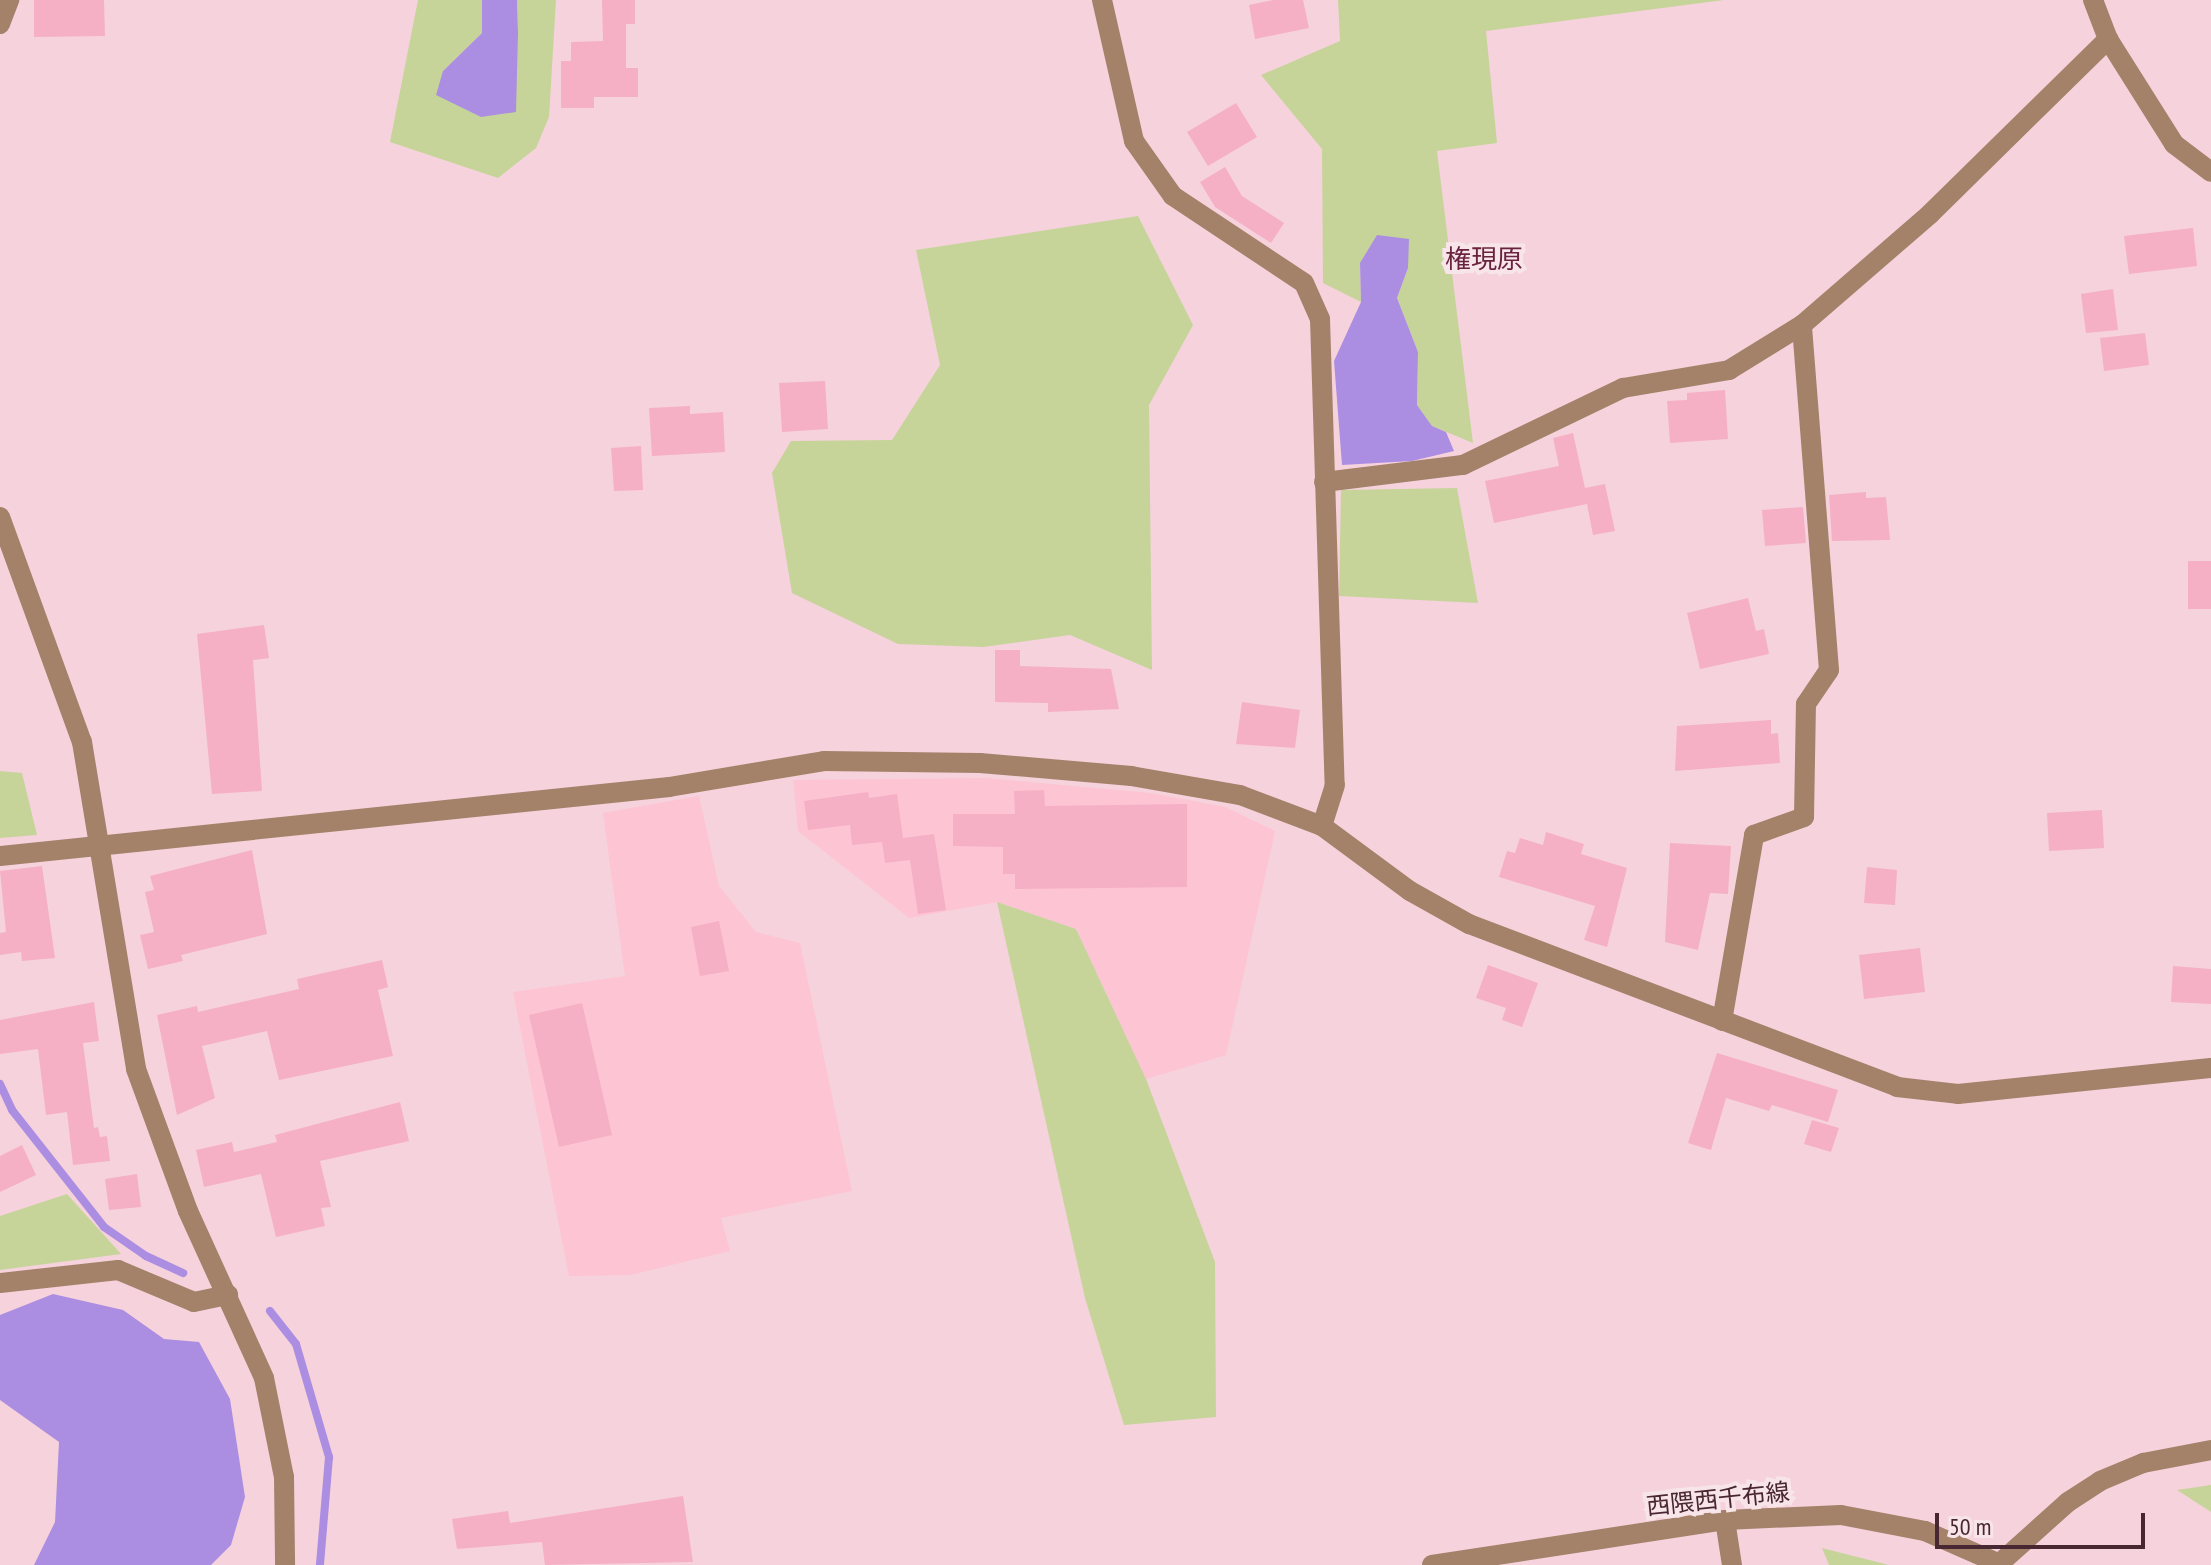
<!DOCTYPE html>
<html>
<head>
<meta charset="utf-8">
<style>
  body { margin:0 }
  #map { position:relative; width:2211px; height:1565px; overflow:hidden; background:#f6d2dc; font-family:"PT Sans Narrow","Noto Sans JP",sans-serif }
  div>[style] { position:absolute }
  .built>* { inset:0; background:#fdc4d4 }
  .green>* { inset:0; background:#c6d49a }
  .water>* { inset:0; background:#ab8ee1 }
  .stream>* { height:8px; margin:-4px; padding:0 4px; transform-origin:4px; border-radius:4px; background:#ab8ee1 }
  .building>* { inset:0; background:#f5b0c5 }
  .minor>* { height:20px; margin:-10px; padding:0 10px; transform-origin:10px; border-radius:10px; background:#a38269 }
  span { translate:-50% -50%; white-space:nowrap; text-align:center; line-height:1.15; -webkit-text-stroke:8px #f7e5e9; paint-order:stroke }
  .street-label { font-size:24px; color:#492732 }
  .neighbourhood-label { font-size:26px; color:#6a233f }
  .scale { position:absolute; left:1935px; top:1513px; width:210px; height:36px; box-sizing:border-box; border:4px solid #492732; border-top:0; padding-left:10px; font-size:24px; line-height:28px; white-space:nowrap; color:#492732; -webkit-text-stroke:6px #f7e5e9; paint-order:stroke }
</style>
</head>
<body>
<div id="map">
  <div class="built">
    <div style="clip-path:polygon(984px 778px,1151px 793px,1225px 807px,1275px 831px,1226px 1055px,1146px 1079px,1076px 929px,997px 902px,909px 918px,798px 831px,793px 780px)"></div>
    <div style="clip-path:polygon(699px 796px,719px 886px,756px 932px,800px 943px,852px 1191px,721px 1218px,730px 1251px,630px 1275px,569px 1276px,513px 992px,625px 976px,603px 813px)"></div>
  </div>
  <div class="green">
    <div style="clip-path:polygon(418px 0,482px 0,482px 33px,443px 71px,518px 33px,517px 0,556px 0,549px 117px,536px 148px,498px 178px,390px 142px)"></div>
    <div style="clip-path:polygon(1338px 0,1724px 0,1486px 31px,1497px 143px,1437px 151px,1473px 443px,1432px 426px,1417px 405px,1418px 352px,1397px 298px,1408px 268px,1360px 263px,1361px 302px,1323px 283px,1322px 149px,1261px 75px,1340px 41px)"></div>
    <div style="clip-path:polygon(1138px 216px,1193px 325px,1149px 405px,1152px 670px,1070px 635px,983px 647px,898px 644px,792px 593px,772px 473px,791px 441px,892px 440px,940px 365px,916px 250px)"></div>
    <div style="clip-path:polygon(1457px 488px,1478px 603px,1339px 596px,1341px 490px)"></div>
    <div style="clip-path:polygon(0 771px,22px 773px,37px 835px,0 838px)"></div>
    <div style="clip-path:polygon(997px 902px,1076px 929px,1146px 1079px,1215px 1262px,1216px 1417px,1124px 1425px,1085px 1298px)"></div>
    <div style="clip-path:polygon(67px 1194px,121px 1254px,0 1270px,0 1216px)"></div>
    <div style="clip-path:polygon(2211px 1485px,2211px 1512px,2177px 1490px)"></div>
    <div style="clip-path:polygon(1822px 1548px,1889px 1565px,1829px 1565px)"></div>
  </div>
  <div class="water">
    <div style="clip-path:polygon(482px 0,517px 0,518px 33px,516px 112px,481px 117px,436px 95px,443px 71px,482px 33px)"></div>
    <div style="clip-path:polygon(1377px 235px,1409px 239px,1408px 268px,1397px 298px,1418px 352px,1417px 405px,1432px 426px,1446px 432px,1454px 451px,1412px 461px,1342px 465px,1334px 361px,1361px 302px,1360px 263px)"></div>
    <div style="clip-path:polygon(53px 1294px,123px 1310px,164px 1339px,199px 1342px,230px 1399px,245px 1497px,231px 1545px,211px 1565px,34px 1565px,55px 1522px,59px 1442px,0 1400px,0 1315px)"></div>
  </div>
  <div class="stream">
    <div style="left:0;top:1084px;width:29px;rotate:65deg"></div>
    <div style="left:12px;top:1110px;width:149px;rotate:51.8deg"></div>
    <div style="left:104px;top:1227px;width:51px;rotate:34.6deg"></div>
    <div style="left:146px;top:1256px;width:41px;rotate:24.7deg"></div>
    <div style="left:270px;top:1311px;width:42px;rotate:51.8deg"></div>
    <div style="left:296px;top:1344px;width:118px;rotate:73.7deg"></div>
    <div style="left:329px;top:1457px;width:108px;rotate:94.8deg"></div>
  </div>
  <div class="building">
    <div style="clip-path:polygon(34px 0,104px 0,105px 36px,34px 37px)"></div>
    <div style="clip-path:polygon(602px 0,635px 0,635px 24px,626px 24px,626px 68px,638px 68px,638px 97px,594px 97px,594px 108px,561px 108px,561px 61px,571px 61px,571px 42px,603px 41px)"></div>
    <div style="clip-path:polygon(1273px 0,1303px 0,1309px 28px,1255px 39px,1249px 5px)"></div>
    <div style="clip-path:polygon(1236px 103px,1257px 137px,1208px 166px,1187px 132px)"></div>
    <div style="clip-path:polygon(1225px 167px,1242px 196px,1284px 223px,1271px 243px,1215px 207px,1200px 182px)"></div>
    <div style="clip-path:polygon(2193px 228px,2197px 266px,2129px 274px,2124px 236px)"></div>
    <div style="clip-path:polygon(2113px 289px,2118px 330px,2086px 333px,2081px 294px)"></div>
    <div style="clip-path:polygon(2145px 333px,2149px 365px,2104px 371px,2100px 338px)"></div>
    <div style="clip-path:polygon(825px 381px,828px 429px,782px 432px,779px 383px)"></div>
    <div style="clip-path:polygon(1725px 390px,1728px 439px,1670px 443px,1667px 401px,1687px 400px,1687px 393px)"></div>
    <div style="clip-path:polygon(690px 406px,690px 414px,723px 412px,725px 452px,652px 456px,649px 408px)"></div>
    <div style="clip-path:polygon(1573px 433px,1585px 488px,1605px 484px,1615px 531px,1593px 535px,1587px 504px,1494px 523px,1485px 481px,1559px 466px,1553px 438px)"></div>
    <div style="clip-path:polygon(641px 446px,643px 490px,614px 491px,611px 448px)"></div>
    <div style="clip-path:polygon(1866px 492px,1866px 498px,1886px 497px,1890px 540px,1832px 541px,1829px 495px)"></div>
    <div style="clip-path:polygon(1803px 507px,1806px 543px,1765px 546px,1762px 510px)"></div>
    <div style="clip-path:polygon(2188px 561px,2211px 561px,2211px 609px,2188px 609px)"></div>
    <div style="clip-path:polygon(1748px 598px,1756px 631px,1764px 629px,1769px 654px,1700px 669px,1687px 613px)"></div>
    <div style="clip-path:polygon(264px 625px,269px 658px,253px 660px,262px 791px,212px 794px,197px 634px)"></div>
    <div style="clip-path:polygon(995px 650px,1020px 650px,1020px 666px,1111px 669px,1119px 709px,1048px 712px,1048px 703px,995px 702px)"></div>
    <div style="clip-path:polygon(1242px 702px,1300px 710px,1295px 748px,1236px 744px)"></div>
    <div style="clip-path:polygon(1771px 720px,1771px 734px,1778px 733px,1780px 763px,1675px 771px,1677px 726px)"></div>
    <div style="clip-path:polygon(1044px 790px,1045px 806px,1187px 804px,1187px 887px,1015px 889px,1015px 874px,1003px 874px,1003px 847px,953px 846px,953px 814px,1015px 814px,1014px 791px)"></div>
    <div style="clip-path:polygon(868px 792px,869px 798px,897px 794px,903px 838px,934px 834px,946px 910px,918px 914px,910px 860px,885px 863px,882px 842px,852px 845px,850px 825px,808px 830px,804px 801px)"></div>
    <div style="clip-path:polygon(2102px 810px,2104px 848px,2049px 851px,2047px 813px)"></div>
    <div style="clip-path:polygon(1546px 832px,1584px 844px,1581px 854px,1627px 868px,1607px 947px,1584px 940px,1595px 906px,1499px 877px,1507px 851px,1515px 853px,1520px 838px,1543px 845px)"></div>
    <div style="clip-path:polygon(1670px 843px,1731px 846px,1728px 894px,1710px 893px,1698px 950px,1665px 942px)"></div>
    <div style="clip-path:polygon(252px 850px,267px 934px,181px 955px,183px 961px,148px 969px,140px 935px,154px 932px,145px 892px,154px 890px,150px 876px)"></div>
    <div style="clip-path:polygon(42px 866px,55px 958px,22px 961px,21px 952px,0 955px,0 933px,6px 932px,0 871px)"></div>
    <div style="clip-path:polygon(1867px 867px,1897px 870px,1895px 905px,1864px 903px)"></div>
    <div style="clip-path:polygon(719px 921px,729px 971px,700px 976px,691px 927px)"></div>
    <div style="clip-path:polygon(1920px 948px,1925px 992px,1864px 999px,1859px 955px)"></div>
    <div style="clip-path:polygon(382px 960px,388px 987px,378px 990px,393px 1056px,279px 1080px,267px 1031px,202px 1046px,215px 1098px,177px 1115px,157px 1015px,197px 1006px,198px 1012px,299px 989px,297px 979px)"></div>
    <div style="clip-path:polygon(1488px 965px,1538px 983px,1522px 1027px,1502px 1020px,1506px 1008px,1476px 998px)"></div>
    <div style="clip-path:polygon(2173px 966px,2211px 969px,2211px 1004px,2171px 1002px)"></div>
    <div style="clip-path:polygon(94px 1002px,99px 1041px,83px 1043px,94px 1128px,98px 1127px,100px 1137px,107px 1136px,110px 1161px,73px 1165px,67px 1112px,46px 1115px,38px 1049px,0 1054px,0 1020px)"></div>
    <div style="clip-path:polygon(582px 1003px,612px 1135px,559px 1147px,529px 1015px)"></div>
    <div style="clip-path:polygon(1717px 1053px,1838px 1090px,1828px 1122px,1772px 1105px,1769px 1111px,1726px 1098px,1711px 1150px,1688px 1143px)"></div>
    <div style="clip-path:polygon(400px 1102px,409px 1141px,320px 1161px,331px 1207px,321px 1208px,325px 1226px,276px 1237px,261px 1174px,204px 1187px,196px 1150px,232px 1142px,234px 1152px,277px 1142px,275px 1135px)"></div>
    <div style="clip-path:polygon(1812px 1120px,1839px 1128px,1831px 1152px,1804px 1144px)"></div>
    <div style="clip-path:polygon(22px 1145px,36px 1175px,0 1192px,0 1156px)"></div>
    <div style="clip-path:polygon(137px 1174px,141px 1207px,109px 1210px,105px 1179px)"></div>
    <div style="clip-path:polygon(683px 1496px,693px 1562px,545px 1565px,542px 1542px,457px 1549px,452px 1519px,508px 1511px,510px 1523px)"></div>
  </div>
  <div class="minor">
    <div style="left:1102px;top:0;width:145px;rotate:77.2deg"></div>
    <div style="left:1134px;top:141px;width:67px;rotate:54.7deg"></div>
    <div style="left:1173px;top:196px;width:157px;rotate:33.6deg"></div>
    <div style="left:1304px;top:283px;width:39px;rotate:66deg"></div>
    <div style="left:1320px;top:319px;width:466px;rotate:88.2deg"></div>
    <div style="left:1335px;top:785px;width:43px;rotate:107.6deg"></div>
    <div style="left:2093px;top:0;width:42px;rotate:69deg"></div>
    <div style="left:2108px;top:39px;width:124px;rotate:57.8deg"></div>
    <div style="left:2174px;top:144px;width:46px;rotate:37.1deg"></div>
    <div style="left:0;top:24px;width:26px;rotate:-69deg"></div>
    <div style="left:1324px;top:482px;width:140px;rotate:-7deg"></div>
    <div style="left:1463px;top:465px;width:178px;rotate:-25.7deg"></div>
    <div style="left:1623px;top:388px;width:108px;rotate:-9.6deg"></div>
    <div style="left:1729px;top:370px;width:86px;rotate:-31.7deg"></div>
    <div style="left:1802px;top:325px;width:169px;rotate:-40.9deg"></div>
    <div style="left:1930px;top:214px;width:250px;rotate:-44.5deg"></div>
    <div style="left:0;top:517px;width:239px;rotate:70deg"></div>
    <div style="left:82px;top:742px;width:331px;rotate:80.6deg"></div>
    <div style="left:136px;top:1069px;width:151px;rotate:69.9deg"></div>
    <div style="left:188px;top:1211px;width:183px;rotate:65.5deg"></div>
    <div style="left:264px;top:1378px;width:101px;rotate:78.6deg"></div>
    <div style="left:284px;top:1477px;width:88px;rotate:89.3deg"></div>
    <div style="left:0;top:856px;width:673px;rotate:-5.89deg"></div>
    <div style="left:669px;top:787px;width:157px;rotate:-9.5deg"></div>
    <div style="left:824px;top:761px;width:156px;rotate:0.7deg"></div>
    <div style="left:980px;top:763px;width:152px;rotate:4.9deg"></div>
    <div style="left:1131px;top:776px;width:111px;rotate:9.9deg"></div>
    <div style="left:1240px;top:795px;width:88px;rotate:20.7deg"></div>
    <div style="left:1322px;top:826px;width:109px;rotate:36.5deg"></div>
    <div style="left:1410px;top:891px;width:68px;rotate:29.2deg"></div>
    <div style="left:1469px;top:924px;width:458px;rotate:20.8deg"></div>
    <div style="left:1897px;top:1087px;width:61px;rotate:6.5deg"></div>
    <div style="left:1958px;top:1094px;width:254px;rotate:-5.9deg"></div>
    <div style="left:1722px;top:1021px;width:189px;rotate:-80.2deg"></div>
    <div style="left:1754px;top:835px;width:53px;rotate:-19.8deg"></div>
    <div style="left:1804px;top:817px;width:113px;rotate:-89deg"></div>
    <div style="left:1806px;top:704px;width:41px;rotate:-55.9deg"></div>
    <div style="left:1829px;top:670px;width:346px;rotate:-94.5deg"></div>
    <div style="left:0;top:1283px;width:119px;rotate:-6.3deg"></div>
    <div style="left:118px;top:1270px;width:82px;rotate:22.8deg"></div>
    <div style="left:194px;top:1302px;width:35px;rotate:-12deg"></div>
    <div style="left:1725px;top:1520px;width:46px;rotate:81.2deg"></div>
    <div style="left:2000px;top:1563px;width:91px;rotate:-41.9deg"></div>
    <div style="left:2068px;top:1502px;width:38px;rotate:-33deg"></div>
    <div style="left:2100px;top:1481px;width:47px;rotate:-22.7deg"></div>
    <div style="left:2143px;top:1463px;width:69px;rotate:-10.8deg"></div>
    <div style="left:1432px;top:1565px;width:296px;rotate:-8.7deg"></div>
    <div style="left:1725px;top:1520px;width:116px;rotate:-2.5deg"></div>
    <div style="left:1841px;top:1515px;width:86px;rotate:10.8deg"></div>
    <div style="left:1925px;top:1531px;width:84px;rotate:23.8deg"></div>
  </div>
  <div class="street-label">
    <span style="left:1718px;top:1499px;rotate:-6deg">西隈西千布線</span>
  </div>
  <div class="neighbourhood-label">
    <span style="left:1484px;top:259px">権現原</span>
  </div>
  <div class="scale">50 m</div>
</div>
</body>
</html>
